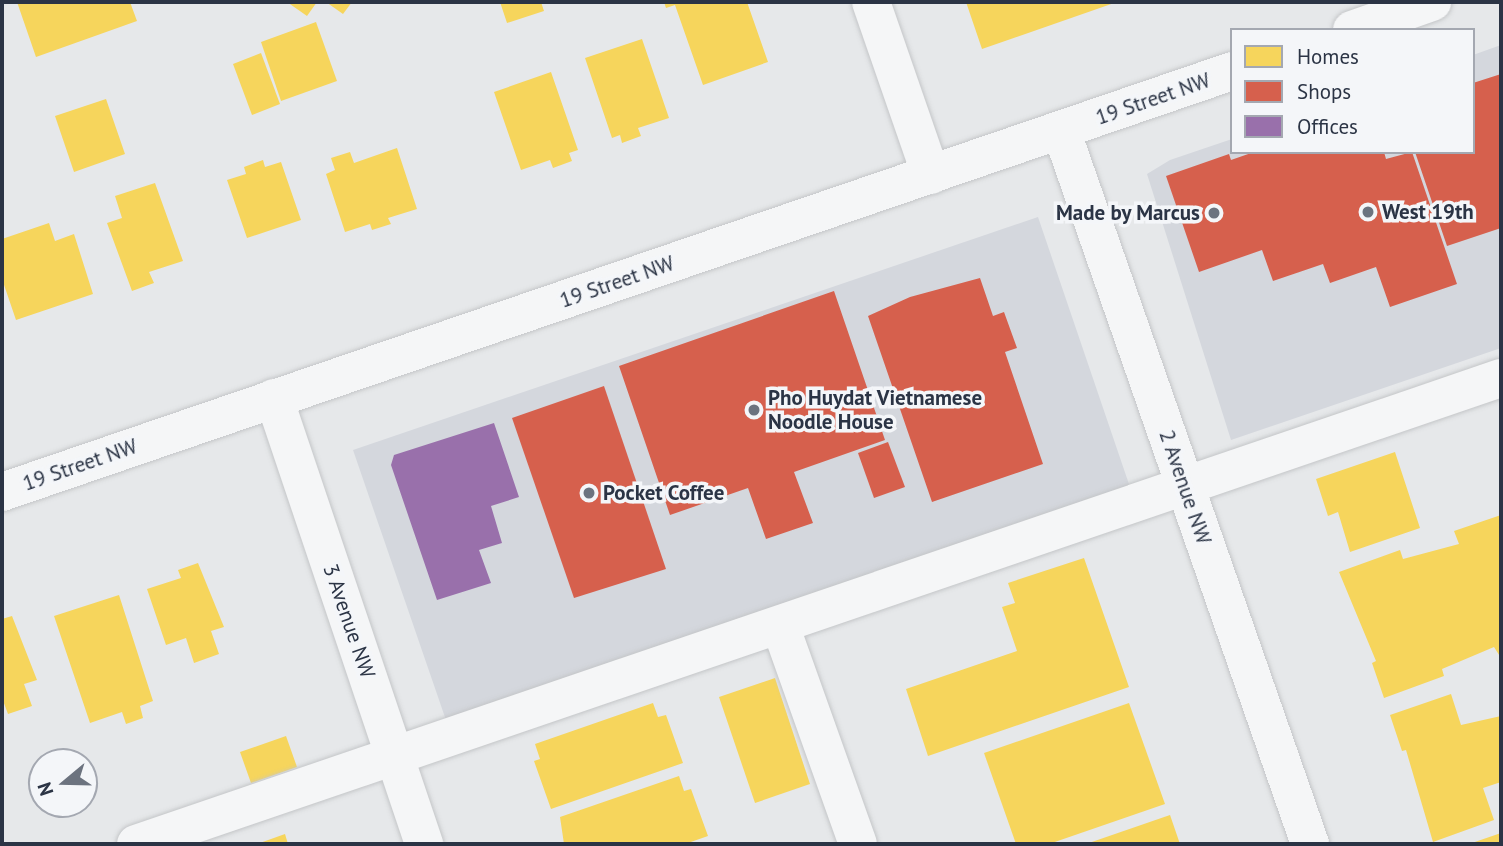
<!DOCTYPE html>
<html>
<head>
<meta charset="utf-8">
<style>
  body { margin:0 }
  #map { position:relative; width:1503px; height:846px; overflow:hidden; background:#e6e8ea; font-family:"PT Sans",sans-serif }
  div>[style] { position:absolute }
  .built>* { inset:0; background:#d4d7dd }
  .homes>* { inset:0; background:#f6d55c }
  .shops>* { inset:0; background:#d6604d }
  .offices>* { inset:0; background:#9970ab }
  .roads { filter:drop-shadow(0 0 2px #c4c6c8) drop-shadow(0 0 2px #c4c6c8) }
  .minor>* { height:38px; margin:-19px; padding:0 19px; transform-origin:19px; border-radius:19px; background:#f5f6f7 }
  .dots>* { width:19px; height:19px; translate:-50% -50%; box-sizing:border-box; border:4px solid #f4f6f9; border-radius:50% }
  span { translate:-50% -50%; white-space:nowrap; text-align:center; line-height:1.15; -webkit-text-stroke:7px #f4f6f9; paint-order:stroke }
  .street-label { font-size:21px; color:#2b3445 }
  .poi-label { font-size:21px; color:#2b3445; font-weight:700 }
  .left { translate:0 -50%; text-align:left }
  .right { translate:-100% -50%; text-align:right }
  .frame { position:absolute; inset:0; border:4px solid #2b3445; pointer-events:none }
  .legend { position:absolute; left:1230px; top:28px; width:245px; height:126px; box-sizing:border-box; background:#f4f6f9; border:2px solid #a4a8b1; margin:0; padding:9px 12px; list-style:none; font-size:21px; color:#2b3445 }
  .legend li { display:flex; align-items:center; gap:14px; height:35px }
  .legend b { width:35px; border:2px solid #a4a8b1 }
  .north { position:absolute; left:28px; top:748px; width:70px; height:70px; box-sizing:border-box; background:#f4f6f9; border:2px solid #a4a8b1; border-radius:50%; rotate:251deg; font-size:19px; font-weight:700; line-height:28px; text-align:center; color:#2b3445 }
  .north::after { content:''; display:block; margin:auto; width:24px; height:32px; background:#6c737f; clip-path:polygon(50% 0,100% 100%,50% 72%,0 100%) }
</style>
</head>
<body>
<div id="map">
  <div class="built">
    <div style="clip-path:polygon(1501px 45px,1501px 348px,1231px 440px,1147px 174px,1170px 160px,1232px 139px,1232px 152px,1473px 152px,1473px 55px)"></div>
    <div style="clip-path:polygon(1038px 217px,1132px 493px,448px 726px,353px 450px)"></div>
  </div>
  <div class="homes">
    <div style="clip-path:polygon(17px 2px,130px 2px,137px 21px,36px 57px)"></div>
    <div style="clip-path:polygon(287px 2px,317px 2px,307px 16px)"></div>
    <div style="clip-path:polygon(326px 2px,352px 2px,343px 14px)"></div>
    <div style="clip-path:polygon(500px 2px,541px 2px,544px 11px,507px 23px)"></div>
    <div style="clip-path:polygon(664px 2px,747px 2px,768px 62px,703px 85px,675px 5px,666px 8px)"></div>
    <div style="clip-path:polygon(966px 2px,1117px 2px,982px 49px)"></div>
    <div style="clip-path:polygon(316px 22px,337px 81px,281px 101px,261px 42px)"></div>
    <div style="clip-path:polygon(642px 39px,669px 118px,638px 128px,641px 136px,622px 143px,620px 135px,612px 138px,585px 58px)"></div>
    <div style="clip-path:polygon(261px 53px,280px 104px,252px 115px,233px 64px)"></div>
    <div style="clip-path:polygon(551px 72px,578px 150px,569px 153px,572px 161px,553px 168px,550px 160px,521px 170px,494px 92px)"></div>
    <div style="clip-path:polygon(106px 99px,125px 154px,74px 172px,55px 116px)"></div>
    <div style="clip-path:polygon(397px 148px,417px 209px,388px 218px,391px 224px,372px 230px,370px 224px,345px 232px,326px 174px,335px 170px,331px 158px,350px 152px,354px 163px)"></div>
    <div style="clip-path:polygon(263px 160px,265px 167px,281px 162px,301px 220px,247px 238px,227px 180px,246px 174px,244px 167px)"></div>
    <div style="clip-path:polygon(155px 183px,183px 261px,149px 272px,154px 283px,132px 291px,107px 223px,122px 218px,115px 196px)"></div>
    <div style="clip-path:polygon(49px 223px,55px 241px,74px 234px,93px 294px,16px 320px,2px 279px,2px 239px)"></div>
    <div style="clip-path:polygon(1395px 452px,1420px 528px,1350px 552px,1338px 512px,1328px 516px,1316px 479px)"></div>
    <div style="clip-path:polygon(1501px 515px,1501px 658px,1494px 647px,1442px 669px,1444px 676px,1384px 698px,1372px 663px,1376px 661px,1339px 572px,1400px 550px,1403px 559px,1459px 544px,1454px 531px)"></div>
    <div style="clip-path:polygon(1084px 558px,1129px 687px,928px 756px,906px 689px,1017px 651px,1002px 607px,1015px 603px,1008px 583px)"></div>
    <div style="clip-path:polygon(198px 563px,224px 627px,211px 631px,219px 654px,194px 663px,186px 638px,166px 645px,147px 589px,181px 578px,178px 570px)"></div>
    <div style="clip-path:polygon(119px 595px,153px 701px,140px 706px,143px 718px,126px 724px,122px 712px,90px 723px,54px 616px)"></div>
    <div style="clip-path:polygon(12px 616px,37px 680px,24px 684px,32px 706px,8px 714px,2px 698px,2px 619px)"></div>
    <div style="clip-path:polygon(775px 678px,810px 784px,755px 803px,719px 697px)"></div>
    <div style="clip-path:polygon(1451px 694px,1461px 725px,1501px 716px,1501px 782px,1483px 788px,1494px 820px,1433px 842px,1406px 750px,1402px 751px,1390px 715px)"></div>
    <div style="clip-path:polygon(653px 703px,658px 717px,666px 715px,683px 763px,551px 809px,534px 761px,540px 759px,535px 744px)"></div>
    <div style="clip-path:polygon(1129px 703px,1165px 804px,1049px 844px,1016px 844px,984px 753px)"></div>
    <div style="clip-path:polygon(286px 736px,297px 767px,251px 783px,240px 752px)"></div>
    <div style="clip-path:polygon(679px 776px,684px 791px,691px 789px,708px 836px,685px 844px,564px 844px,560px 817px)"></div>
    <div style="clip-path:polygon(1170px 815px,1180px 844px,1086px 844px)"></div>
    <div style="clip-path:polygon(1501px 833px,1501px 844px,1469px 844px)"></div>
    <div style="clip-path:polygon(285px 834px,288px 844px,257px 844px)"></div>
  </div>
  <div class="shops">
    <div style="clip-path:polygon(1501px 74px,1501px 228px,1447px 246px,1415px 152px,1473px 152px,1473px 83px)"></div>
    <div style="clip-path:polygon(1254px 152px,1384px 152px,1386px 159px,1412px 152px,1457px 284px,1390px 307px,1376px 267px,1330px 283px,1323px 264px,1273px 281px,1262px 250px,1199px 272px,1166px 176px,1229px 154px,1231px 160px)"></div>
    <div style="clip-path:polygon(980px 278px,993px 316px,1004px 312px,1017px 348px,1005px 352px,1043px 464px,932px 502px,868px 316px,910px 297px)"></div>
    <div style="clip-path:polygon(834px 291px,885px 440px,794px 472px,813px 523px,766px 539px,748px 488px,670px 515px,619px 366px)"></div>
    <div style="clip-path:polygon(604px 386px,666px 569px,574px 598px,512px 418px)"></div>
    <div style="clip-path:polygon(888px 442px,905px 487px,874px 498px,858px 453px)"></div>
  </div>
  <div class="offices">
    <div style="clip-path:polygon(494px 423px,519px 497px,491px 506px,502px 543px,479px 550px,491px 583px,437px 600px,391px 465px,394px 455px)"></div>
  </div>
  <div class="roads">
    <div class="minor">
      <div style="left:871px;top:2px;width:183px;rotate:70.9deg"></div>
      <div style="left:1352px;top:30px;width:85px;rotate:-19.3deg"></div>
      <div style="left:1061px;top:130px;width:756px;rotate:70.77deg"></div>
      <div style="left:274px;top:398px;width:471px;rotate:71.4deg"></div>
      <div style="left:2px;top:492px;width:1300px;rotate:-18.89deg"></div>
      <div style="left:780px;top:625px;width:232px;rotate:70.4deg"></div>
      <div style="left:136px;top:844px;width:1442px;rotate:-18.85deg"></div>
    </div>
  </div>
  <div class="dots">
    <div style="left:1368px;top:212px;background:#6c737f"></div>
    <div style="left:1214px;top:213px;background:#6c737f"></div>
    <div style="left:754px;top:410px;background:#6c737f"></div>
    <div style="left:589px;top:493px;background:#6c737f"></div>
  </div>
  <div class="street-label">
    <span style="left:1153px;top:99px;rotate:-19deg">19 Street NW</span>
    <span style="left:617px;top:282px;rotate:-19deg">19 Street NW</span>
    <span style="left:80px;top:465px;rotate:-19deg">19 Street NW</span>
    <span style="left:1185px;top:487px;rotate:71deg">2 Avenue NW</span>
    <span style="left:349px;top:621px;rotate:71deg">3 Avenue NW</span>
  </div>
  <div class="poi-label">
    <span class="left" style="left:1382px;top:212px">West 19th</span>
    <span class="right" style="left:1200px;top:213px">Made by Marcus</span>
    <span class="left" style="left:768px;top:410px">Pho Huydat Vietnamese<br>Noodle House</span>
    <span class="left" style="left:603px;top:493px">Pocket Coffee</span>
  </div>
  <div class="frame"></div>
  <ul class="legend">
  <li><b style="height:19px;background:#f6d55c"></b>Homes</li>
  <li><b style="height:19px;background:#d6604d"></b>Shops</li>
  <li><b style="height:19px;background:#9970ab"></b>Offices</li>
  </ul>
  <div class="north">N</div>
</div>
</body>
</html>
